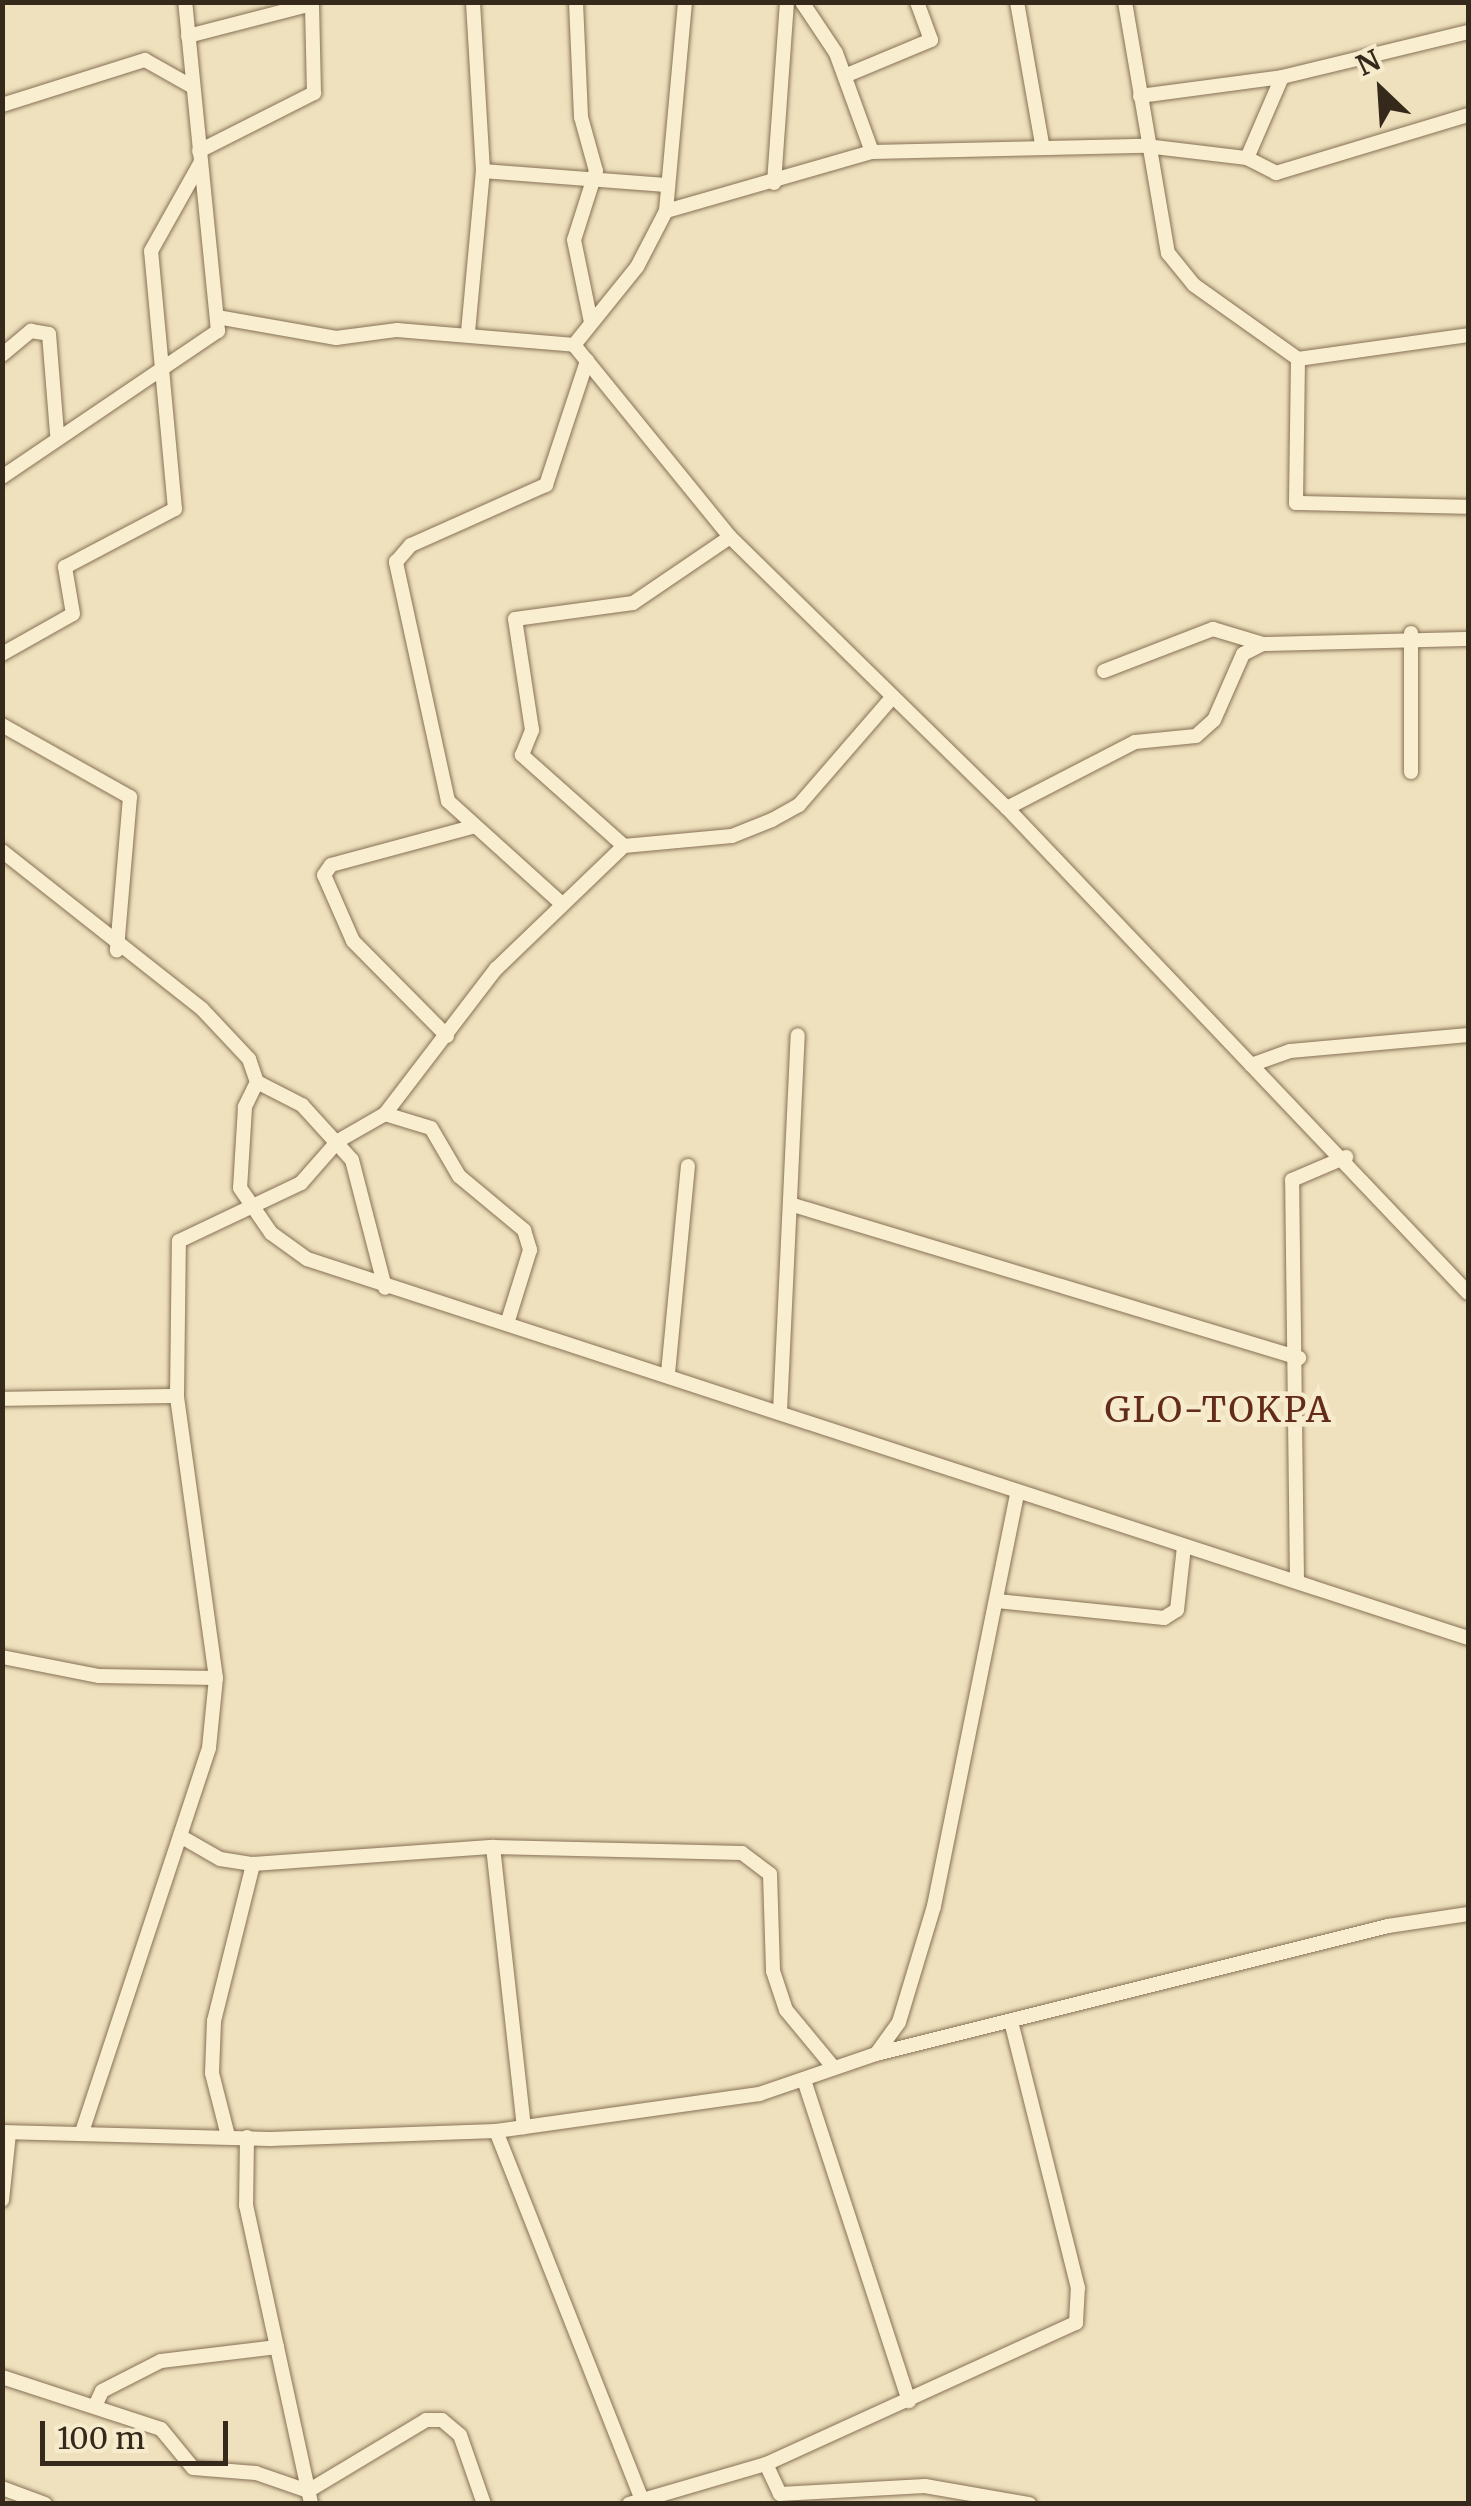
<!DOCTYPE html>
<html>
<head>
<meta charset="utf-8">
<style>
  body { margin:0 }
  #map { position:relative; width:1471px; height:2506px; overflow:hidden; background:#efe1bd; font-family:Merriweather,serif }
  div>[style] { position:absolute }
  .roads { filter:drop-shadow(0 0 2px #877156) drop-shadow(0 0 2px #877156) }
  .minor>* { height:14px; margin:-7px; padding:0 7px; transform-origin:7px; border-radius:7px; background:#f9efd0 }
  span { translate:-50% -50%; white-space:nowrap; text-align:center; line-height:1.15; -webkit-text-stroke:9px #f6ebcc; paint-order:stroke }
  .quarter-label { font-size:35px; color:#632b19; letter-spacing:2.5px }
  .frame { position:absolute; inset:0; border:5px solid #35291b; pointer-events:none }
  .north { position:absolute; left:1331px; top:40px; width:100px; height:100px; -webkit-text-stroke:8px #f6ebcc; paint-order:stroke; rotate:335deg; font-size:28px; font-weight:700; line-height:40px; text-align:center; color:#35291b }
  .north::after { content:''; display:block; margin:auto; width:35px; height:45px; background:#35291b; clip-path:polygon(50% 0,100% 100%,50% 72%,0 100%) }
  .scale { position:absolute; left:40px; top:2421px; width:188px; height:45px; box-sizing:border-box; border:5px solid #35291b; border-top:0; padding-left:12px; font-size:30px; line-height:35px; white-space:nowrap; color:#35291b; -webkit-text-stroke:8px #f6ebcc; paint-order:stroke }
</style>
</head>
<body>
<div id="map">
  <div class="roads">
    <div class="minor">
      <div style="left:576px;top:2px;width:115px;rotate:87.5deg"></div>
      <div style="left:581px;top:117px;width:56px;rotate:74.5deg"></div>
      <div style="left:596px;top:171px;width:72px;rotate:107.7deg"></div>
      <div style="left:574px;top:240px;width:84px;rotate:78.3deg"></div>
      <div style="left:802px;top:2px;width:61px;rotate:56.3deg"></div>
      <div style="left:836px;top:53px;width:105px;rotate:70deg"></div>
      <div style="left:1017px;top:2px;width:144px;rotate:80deg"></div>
      <div style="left:1125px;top:2px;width:255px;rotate:80.3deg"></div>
      <div style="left:1168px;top:253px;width:41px;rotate:50.9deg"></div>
      <div style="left:1194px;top:285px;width:128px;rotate:35.4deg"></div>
      <div style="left:1298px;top:359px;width:172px;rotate:-8deg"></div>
      <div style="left:188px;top:36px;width:128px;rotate:-14.5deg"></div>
      <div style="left:847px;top:75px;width:91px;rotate:-22.6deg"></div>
      <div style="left:931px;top:40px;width:40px;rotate:-110.2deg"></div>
      <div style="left:1140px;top:96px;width:143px;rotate:-7.6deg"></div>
      <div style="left:1282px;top:77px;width:191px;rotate:-13.6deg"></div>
      <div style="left:2px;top:105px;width:150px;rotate:-17.5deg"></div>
      <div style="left:145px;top:60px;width:55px;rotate:29.4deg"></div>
      <div style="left:199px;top:151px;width:129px;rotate:-26.8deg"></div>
      <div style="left:314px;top:93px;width:91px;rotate:-91.3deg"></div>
      <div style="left:1247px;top:158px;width:88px;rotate:-66.6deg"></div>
      <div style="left:483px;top:171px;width:183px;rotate:4.4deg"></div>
      <div style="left:774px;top:183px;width:181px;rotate:-85.9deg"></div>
      <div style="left:666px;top:211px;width:210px;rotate:-84.8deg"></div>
      <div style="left:217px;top:317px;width:121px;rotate:10deg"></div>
      <div style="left:336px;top:338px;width:62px;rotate:-7.5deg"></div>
      <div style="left:397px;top:330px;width:178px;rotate:4.8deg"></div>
      <div style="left:574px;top:345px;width:247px;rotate:50.9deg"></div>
      <div style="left:730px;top:537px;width:388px;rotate:44.4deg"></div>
      <div style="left:1007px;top:808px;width:669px;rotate:46.45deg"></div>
      <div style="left:468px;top:332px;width:162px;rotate:-84.7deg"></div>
      <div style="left:483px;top:171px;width:169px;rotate:-93.4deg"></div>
      <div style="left:574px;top:345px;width:100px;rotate:-51.1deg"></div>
      <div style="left:637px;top:267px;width:63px;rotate:-62.6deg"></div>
      <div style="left:666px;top:211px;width:214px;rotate:-16deg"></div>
      <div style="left:872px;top:152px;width:274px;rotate:-1.3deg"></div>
      <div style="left:1146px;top:146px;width:102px;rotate:6.8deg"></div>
      <div style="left:1247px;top:158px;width:33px;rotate:27deg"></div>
      <div style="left:1276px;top:173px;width:201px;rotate:-16.8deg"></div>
      <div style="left:2px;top:355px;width:38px;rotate:-40deg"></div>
      <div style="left:31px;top:331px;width:18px;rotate:9deg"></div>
      <div style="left:49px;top:334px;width:100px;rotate:85.4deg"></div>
      <div style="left:1298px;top:359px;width:144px;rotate:90.8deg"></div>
      <div style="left:1296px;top:503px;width:172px;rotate:1.3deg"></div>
      <div style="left:2px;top:477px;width:261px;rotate:-34.1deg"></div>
      <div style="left:218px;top:331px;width:331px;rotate:-95.7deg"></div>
      <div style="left:2px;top:654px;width:81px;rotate:-29.4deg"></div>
      <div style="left:73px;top:614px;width:48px;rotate:-99.7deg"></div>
      <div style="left:65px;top:567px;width:124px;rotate:-27.8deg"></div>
      <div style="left:175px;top:509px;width:259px;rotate:-95.3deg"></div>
      <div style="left:151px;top:251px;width:102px;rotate:-60.7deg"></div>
      <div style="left:1104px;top:671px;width:117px;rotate:-21.1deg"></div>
      <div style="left:1213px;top:629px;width:52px;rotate:16.7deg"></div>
      <div style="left:2px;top:725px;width:147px;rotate:29.4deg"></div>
      <div style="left:130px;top:797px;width:154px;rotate:94.9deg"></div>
      <div style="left:1411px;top:772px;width:139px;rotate:-90deg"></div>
      <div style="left:1007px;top:808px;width:144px;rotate:-27.3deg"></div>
      <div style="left:1135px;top:742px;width:61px;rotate:-5.6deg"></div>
      <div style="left:1196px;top:736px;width:24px;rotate:-42deg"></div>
      <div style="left:1214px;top:720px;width:72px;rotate:-66.3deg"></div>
      <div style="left:1243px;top:654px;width:22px;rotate:-27deg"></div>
      <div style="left:1263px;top:644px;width:205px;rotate:-1.4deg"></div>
      <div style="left:624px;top:846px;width:137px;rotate:-138.3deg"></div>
      <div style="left:522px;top:755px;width:27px;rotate:-68deg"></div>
      <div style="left:532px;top:730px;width:112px;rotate:-98.7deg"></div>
      <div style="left:515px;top:619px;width:119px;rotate:-7.7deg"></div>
      <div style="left:633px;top:603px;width:117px;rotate:-34.2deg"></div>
      <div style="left:2px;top:851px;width:255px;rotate:38.3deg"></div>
      <div style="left:202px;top:1009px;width:69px;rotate:46.8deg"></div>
      <div style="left:249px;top:1059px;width:24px;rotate:71deg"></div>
      <div style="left:257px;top:1082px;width:28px;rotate:116deg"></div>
      <div style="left:245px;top:1107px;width:81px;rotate:93.5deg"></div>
      <div style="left:240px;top:1188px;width:55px;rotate:55.4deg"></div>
      <div style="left:271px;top:1233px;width:44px;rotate:35.8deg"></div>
      <div style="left:307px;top:1259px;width:1221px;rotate:18.08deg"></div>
      <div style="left:562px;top:904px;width:154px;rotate:-137.9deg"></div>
      <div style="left:448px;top:801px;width:245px;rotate:-102.3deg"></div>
      <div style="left:396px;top:562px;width:23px;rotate:-49deg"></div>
      <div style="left:411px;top:545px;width:148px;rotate:-24deg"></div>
      <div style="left:546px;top:485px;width:131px;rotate:-71.7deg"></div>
      <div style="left:447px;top:1036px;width:134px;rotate:-134.7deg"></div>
      <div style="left:353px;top:941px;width:72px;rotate:-113.7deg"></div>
      <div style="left:324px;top:875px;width:12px;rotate:-55deg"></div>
      <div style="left:331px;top:865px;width:146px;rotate:-15.1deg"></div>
      <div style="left:1251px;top:1065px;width:41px;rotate:-19.7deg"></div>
      <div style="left:1290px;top:1051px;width:179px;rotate:-5.1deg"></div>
      <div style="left:257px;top:1082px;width:51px;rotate:27.1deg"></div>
      <div style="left:302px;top:1105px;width:74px;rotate:47.7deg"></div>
      <div style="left:352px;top:1160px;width:132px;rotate:75.5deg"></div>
      <div style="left:385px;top:1114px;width:48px;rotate:16.9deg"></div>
      <div style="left:431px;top:1128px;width:56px;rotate:59.7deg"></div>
      <div style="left:459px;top:1176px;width:85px;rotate:39.7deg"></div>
      <div style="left:524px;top:1230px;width:21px;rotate:73deg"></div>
      <div style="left:530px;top:1250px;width:77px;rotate:107.3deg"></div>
      <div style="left:790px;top:1204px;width:532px;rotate:16.83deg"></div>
      <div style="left:668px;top:1373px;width:208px;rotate:-84.5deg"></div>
      <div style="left:2px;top:1399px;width:175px;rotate:-1deg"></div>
      <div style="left:780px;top:1411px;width:376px;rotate:-87.3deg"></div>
      <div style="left:1297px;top:1580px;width:400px;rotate:-90.7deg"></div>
      <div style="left:1292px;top:1180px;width:59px;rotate:-23.1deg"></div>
      <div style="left:997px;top:1601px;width:168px;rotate:5.8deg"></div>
      <div style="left:1164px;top:1618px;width:15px;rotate:-32deg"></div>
      <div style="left:1177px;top:1610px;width:63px;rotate:-83.7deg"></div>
      <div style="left:2px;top:1657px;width:99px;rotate:11.1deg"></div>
      <div style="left:99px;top:1676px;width:117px;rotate:1deg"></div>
      <div style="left:180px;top:1836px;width:46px;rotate:29.9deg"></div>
      <div style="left:220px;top:1859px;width:33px;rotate:9deg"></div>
      <div style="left:253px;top:1864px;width:241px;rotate:-4.1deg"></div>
      <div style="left:493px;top:1847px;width:249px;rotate:1.4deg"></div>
      <div style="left:742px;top:1853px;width:35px;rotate:37deg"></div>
      <div style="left:770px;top:1874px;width:97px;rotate:88.2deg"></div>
      <div style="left:773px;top:1971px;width:41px;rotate:71.6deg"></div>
      <div style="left:786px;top:2010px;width:75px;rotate:50.4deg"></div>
      <div style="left:493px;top:1847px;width:282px;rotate:83.7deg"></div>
      <div style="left:876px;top:2054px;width:39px;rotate:-54deg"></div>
      <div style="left:899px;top:2022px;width:121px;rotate:-73.2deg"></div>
      <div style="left:934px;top:1906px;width:419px;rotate:-78.6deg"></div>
      <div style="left:804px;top:2080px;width:338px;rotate:71.9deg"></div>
      <div style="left:496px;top:2131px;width:394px;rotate:68.4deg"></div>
      <div style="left:2px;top:2132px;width:268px;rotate:1.5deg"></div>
      <div style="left:270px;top:2139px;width:226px;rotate:-2deg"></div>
      <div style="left:496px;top:2131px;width:266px;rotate:-8deg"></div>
      <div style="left:759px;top:2094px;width:124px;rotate:-18.9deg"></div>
      <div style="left:876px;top:2054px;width:528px;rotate:-14.04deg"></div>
      <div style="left:1388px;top:1926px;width:81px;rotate:-8.5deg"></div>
      <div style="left:82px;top:2132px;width:404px;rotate:-71.7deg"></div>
      <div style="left:209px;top:1748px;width:70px;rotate:-84.3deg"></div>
      <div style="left:216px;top:1678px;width:285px;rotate:-97.9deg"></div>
      <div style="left:177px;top:1396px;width:155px;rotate:-89.3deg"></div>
      <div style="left:179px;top:1241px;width:135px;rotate:-25.4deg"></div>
      <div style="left:301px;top:1183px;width:56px;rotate:-48.6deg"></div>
      <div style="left:338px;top:1141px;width:54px;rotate:-29.9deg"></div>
      <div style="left:385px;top:1114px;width:183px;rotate:-52.6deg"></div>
      <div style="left:496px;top:969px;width:178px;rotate:-43.9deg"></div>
      <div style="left:624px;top:846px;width:108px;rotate:-5.3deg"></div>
      <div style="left:732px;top:836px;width:43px;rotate:-21.8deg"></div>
      <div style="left:772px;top:820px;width:31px;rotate:-29deg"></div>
      <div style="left:799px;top:805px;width:139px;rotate:-49.1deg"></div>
      <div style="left:228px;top:2136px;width:65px;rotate:-104.3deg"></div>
      <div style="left:212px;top:2073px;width:52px;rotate:-87.8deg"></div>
      <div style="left:214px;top:2021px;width:162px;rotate:-76deg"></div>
      <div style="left:247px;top:2137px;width:68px;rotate:90.8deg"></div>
      <div style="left:246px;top:2205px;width:306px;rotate:77.7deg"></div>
      <div style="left:2px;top:2200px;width:67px;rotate:-84deg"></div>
      <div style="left:2px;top:2377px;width:167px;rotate:18.1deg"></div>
      <div style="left:161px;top:2429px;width:50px;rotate:50.6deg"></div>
      <div style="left:193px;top:2468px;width:63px;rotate:4.5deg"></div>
      <div style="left:256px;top:2473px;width:55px;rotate:19.1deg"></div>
      <div style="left:308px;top:2491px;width:138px;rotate:-31deg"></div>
      <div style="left:426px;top:2420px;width:16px"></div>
      <div style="left:442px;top:2420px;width:23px;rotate:40deg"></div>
      <div style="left:460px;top:2435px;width:73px;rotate:70.8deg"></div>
      <div style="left:96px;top:2404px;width:14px;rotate:-65deg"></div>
      <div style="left:102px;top:2391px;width:66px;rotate:-27deg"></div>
      <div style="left:161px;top:2361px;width:117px;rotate:-6.9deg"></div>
      <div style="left:766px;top:2464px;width:33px;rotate:65deg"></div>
      <div style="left:780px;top:2494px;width:145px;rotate:-3.2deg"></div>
      <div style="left:925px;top:2486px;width:106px;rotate:9.8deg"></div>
      <div style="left:2px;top:2488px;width:46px;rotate:20.4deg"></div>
      <div style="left:629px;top:2504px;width:143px;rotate:-16.3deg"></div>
      <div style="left:766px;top:2464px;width:341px;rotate:-24.5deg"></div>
      <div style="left:1076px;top:2323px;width:35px;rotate:-87deg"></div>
      <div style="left:1078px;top:2288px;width:271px;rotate:-104.1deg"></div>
    </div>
  </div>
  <div class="quarter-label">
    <span style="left:1219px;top:1410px">GLO-TOKPA</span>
  </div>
  <div class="frame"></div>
  <div class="north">N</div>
  <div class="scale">100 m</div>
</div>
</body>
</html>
